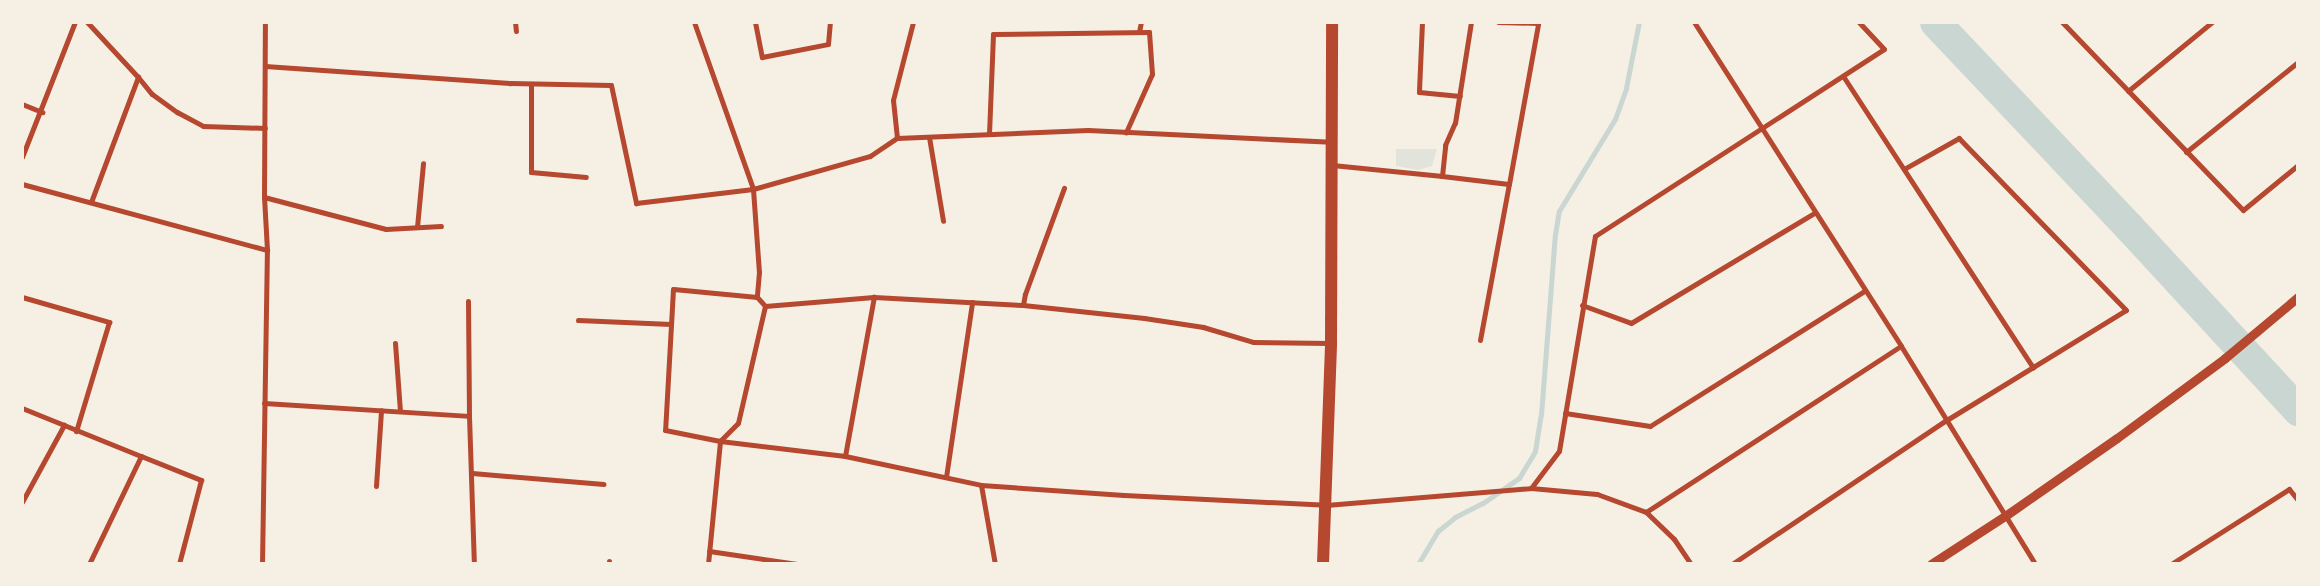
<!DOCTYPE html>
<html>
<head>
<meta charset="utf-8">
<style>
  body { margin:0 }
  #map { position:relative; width:2320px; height:586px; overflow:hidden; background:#f6efe4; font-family:Arial,sans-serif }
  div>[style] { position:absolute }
  .green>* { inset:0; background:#e2e4dc }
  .stream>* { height:5px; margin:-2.5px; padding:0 2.5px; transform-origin:2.5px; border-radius:2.5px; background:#c9d6d2 }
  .river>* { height:31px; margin:-15.5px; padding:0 15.5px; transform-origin:15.5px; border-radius:15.5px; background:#c9d6d2 }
  .minor>* { height:5px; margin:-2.5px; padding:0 2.5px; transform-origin:2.5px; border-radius:2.5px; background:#b5482f }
  .tertiary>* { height:9px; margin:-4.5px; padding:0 4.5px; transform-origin:4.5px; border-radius:4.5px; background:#b5482f }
  .primary>* { height:12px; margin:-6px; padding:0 6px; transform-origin:6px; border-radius:6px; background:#b5482f }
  span { translate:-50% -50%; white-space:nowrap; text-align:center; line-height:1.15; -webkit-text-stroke:4px #f6efe4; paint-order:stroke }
  .frame { position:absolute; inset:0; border:24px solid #f6efe4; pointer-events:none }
</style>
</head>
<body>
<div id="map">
  <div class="green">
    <div style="clip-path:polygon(1396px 149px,1437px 149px,1432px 166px,1418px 170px,1396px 166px)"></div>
  </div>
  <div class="stream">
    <div style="left:1418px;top:564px;width:39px;rotate:-59deg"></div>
    <div style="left:1438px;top:531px;width:22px;rotate:-39deg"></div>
    <div style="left:1455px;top:517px;width:31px;rotate:-27deg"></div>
    <div style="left:1483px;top:503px;width:44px;rotate:-34.8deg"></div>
    <div style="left:1519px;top:478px;width:31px;rotate:-59deg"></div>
    <div style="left:1535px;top:451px;width:36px;rotate:-81deg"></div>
    <div style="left:1541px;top:415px;width:181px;rotate:-85.6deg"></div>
    <div style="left:1555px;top:235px;width:24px;rotate:-81deg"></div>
    <div style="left:1559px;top:211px;width:108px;rotate:-58.7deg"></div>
    <div style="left:1615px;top:119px;width:33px;rotate:-70deg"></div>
    <div style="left:1626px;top:88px;width:67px;rotate:-78.9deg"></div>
  </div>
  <div class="river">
    <div style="left:1935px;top:22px;width:281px;rotate:46.6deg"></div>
    <div style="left:2128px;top:226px;width:251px;rotate:47.3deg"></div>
  </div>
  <div class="minor">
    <div style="left:87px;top:22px;width:75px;rotate:47.2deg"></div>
    <div style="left:138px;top:77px;width:22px;rotate:51deg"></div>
    <div style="left:152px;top:94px;width:31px;rotate:36deg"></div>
    <div style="left:177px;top:112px;width:30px;rotate:28deg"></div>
    <div style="left:203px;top:126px;width:62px;rotate:1.8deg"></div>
    <div style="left:515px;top:22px;width:9px;rotate:84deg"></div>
    <div style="left:694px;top:22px;width:177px;rotate:70.5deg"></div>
    <div style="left:753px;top:189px;width:83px;rotate:85.9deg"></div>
    <div style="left:759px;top:272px;width:25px;rotate:95deg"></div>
    <div style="left:757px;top:297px;width:12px;rotate:48deg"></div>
    <div style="left:755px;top:22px;width:36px;rotate:79deg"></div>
    <div style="left:762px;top:57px;width:67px;rotate:-11.1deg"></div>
    <div style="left:828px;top:44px;width:22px;rotate:-85deg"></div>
    <div style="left:1422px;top:22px;width:70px;rotate:92.5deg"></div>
    <div style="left:1419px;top:92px;width:41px;rotate:5.6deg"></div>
    <div style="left:1498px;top:22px;width:40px;rotate:1.4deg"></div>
    <div style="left:1694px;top:22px;width:384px;rotate:57.4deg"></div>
    <div style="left:1901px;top:346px;width:256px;rotate:58.4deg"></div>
    <div style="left:2062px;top:22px;width:261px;rotate:46.1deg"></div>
    <div style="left:2243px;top:210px;width:71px;rotate:-39.3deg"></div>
    <div style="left:1139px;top:32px;width:10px;rotate:-79deg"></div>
    <div style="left:265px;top:66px;width:246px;rotate:4deg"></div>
    <div style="left:510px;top:83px;width:101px;rotate:1.1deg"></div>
    <div style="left:611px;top:85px;width:121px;rotate:78deg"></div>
    <div style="left:636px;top:203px;width:118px;rotate:-6.8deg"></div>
    <div style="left:753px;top:189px;width:122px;rotate:-15.8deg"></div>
    <div style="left:870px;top:156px;width:32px;rotate:-34deg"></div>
    <div style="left:897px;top:138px;width:38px;rotate:-96deg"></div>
    <div style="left:893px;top:100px;width:81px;rotate:-75.6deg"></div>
    <div style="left:1843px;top:76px;width:348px;rotate:56.9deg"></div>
    <div style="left:531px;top:84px;width:88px;rotate:90deg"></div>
    <div style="left:531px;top:172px;width:55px;rotate:5.2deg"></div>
    <div style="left:2128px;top:91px;width:109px;rotate:-39.4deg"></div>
    <div style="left:22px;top:104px;width:22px;rotate:22deg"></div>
    <div style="left:989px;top:134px;width:100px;rotate:-87.7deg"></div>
    <div style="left:993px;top:34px;width:156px;rotate:-0.7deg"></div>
    <div style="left:1149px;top:32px;width:42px;rotate:85.9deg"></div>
    <div style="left:1152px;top:74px;width:64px;rotate:114.1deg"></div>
    <div style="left:929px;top:137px;width:85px;rotate:80.5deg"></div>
    <div style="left:897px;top:138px;width:191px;rotate:-2.4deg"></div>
    <div style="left:1088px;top:130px;width:243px;rotate:2.8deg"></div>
    <div style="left:2186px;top:152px;width:144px;rotate:-38.8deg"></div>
    <div style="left:22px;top:157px;width:145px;rotate:-68.6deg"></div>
    <div style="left:1332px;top:165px;width:111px;rotate:5.7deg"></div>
    <div style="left:1442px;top:176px;width:31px;rotate:-84deg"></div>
    <div style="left:1445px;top:145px;width:24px;rotate:-66deg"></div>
    <div style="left:1455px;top:123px;width:102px;rotate:-81deg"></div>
    <div style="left:1442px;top:176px;width:67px;rotate:6.8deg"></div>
    <div style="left:1509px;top:184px;width:163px;rotate:-79.7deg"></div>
    <div style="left:22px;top:184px;width:254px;rotate:15.1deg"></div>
    <div style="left:264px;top:197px;width:126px;rotate:14.7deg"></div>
    <div style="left:386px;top:229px;width:55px;rotate:-3.1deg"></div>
    <div style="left:91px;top:202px;width:134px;rotate:-69.4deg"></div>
    <div style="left:417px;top:227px;width:64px;rotate:-84.6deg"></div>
    <div style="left:22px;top:297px;width:91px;rotate:16deg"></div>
    <div style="left:109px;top:322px;width:114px;rotate:106.8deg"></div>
    <div style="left:757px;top:297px;width:84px;rotate:-174.6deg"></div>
    <div style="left:673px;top:289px;width:141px;rotate:93.2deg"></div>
    <div style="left:665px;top:430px;width:56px;rotate:11.3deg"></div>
    <div style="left:720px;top:441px;width:126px;rotate:6.8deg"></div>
    <div style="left:845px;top:456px;width:139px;rotate:12deg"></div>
    <div style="left:981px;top:485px;width:143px;rotate:4deg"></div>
    <div style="left:1124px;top:495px;width:202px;rotate:2.8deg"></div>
    <div style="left:1326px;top:505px;width:206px;rotate:-4.7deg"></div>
    <div style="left:1531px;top:488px;width:66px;rotate:5.2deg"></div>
    <div style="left:1597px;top:494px;width:52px;rotate:20.2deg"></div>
    <div style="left:1646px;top:512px;width:39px;rotate:44deg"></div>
    <div style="left:1674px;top:539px;width:30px;rotate:56deg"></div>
    <div style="left:468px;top:301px;width:115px;rotate:89.5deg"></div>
    <div style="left:1023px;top:305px;width:11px;rotate:-80deg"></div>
    <div style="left:1025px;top:294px;width:113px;rotate:-69.8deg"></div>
    <div style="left:1582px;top:305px;width:52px;rotate:20.2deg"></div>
    <div style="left:1631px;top:323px;width:214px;rotate:-31deg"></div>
    <div style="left:765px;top:306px;width:109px;rotate:-4.7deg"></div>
    <div style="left:874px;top:297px;width:149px;rotate:3.1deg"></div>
    <div style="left:1023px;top:305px;width:122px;rotate:6.1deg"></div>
    <div style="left:1144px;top:318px;width:60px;rotate:8.7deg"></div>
    <div style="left:1203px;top:327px;width:52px;rotate:16.7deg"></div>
    <div style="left:1253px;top:342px;width:77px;rotate:0.7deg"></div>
    <div style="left:578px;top:320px;width:93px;rotate:2.5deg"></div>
    <div style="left:1480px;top:340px;width:159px;rotate:-79.5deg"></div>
    <div style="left:395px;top:343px;width:68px;rotate:85.8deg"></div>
    <div style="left:264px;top:403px;width:205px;rotate:3.6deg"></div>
    <div style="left:469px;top:416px;width:148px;rotate:88.1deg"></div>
    <div style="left:22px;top:408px;width:128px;rotate:22deg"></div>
    <div style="left:141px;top:456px;width:120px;rotate:115.7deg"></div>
    <div style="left:1565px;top:413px;width:86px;rotate:8.7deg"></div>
    <div style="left:1650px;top:426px;width:253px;rotate:-32.2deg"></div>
    <div style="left:141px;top:456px;width:65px;rotate:21.8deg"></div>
    <div style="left:201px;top:480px;width:87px;rotate:104.7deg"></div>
    <div style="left:845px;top:456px;width:162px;rotate:-79.7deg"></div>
    <div style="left:472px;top:473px;width:132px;rotate:4.8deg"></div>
    <div style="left:946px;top:477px;width:177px;rotate:-81.5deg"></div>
    <div style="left:981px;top:485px;width:80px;rotate:80deg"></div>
    <div style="left:376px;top:486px;width:76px;rotate:-86.2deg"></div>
    <div style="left:1531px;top:488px;width:46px;rotate:-52.9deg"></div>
    <div style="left:1559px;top:451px;width:218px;rotate:-80.5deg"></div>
    <div style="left:1595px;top:236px;width:344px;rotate:-32.9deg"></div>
    <div style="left:1884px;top:49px;width:37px;rotate:-133deg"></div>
    <div style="left:22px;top:502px;width:88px;rotate:-61.4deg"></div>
    <div style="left:1646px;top:512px;width:304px;rotate:-33.1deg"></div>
    <div style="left:709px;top:551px;width:89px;rotate:8.4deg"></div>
    <div style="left:609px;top:561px;width:3px;rotate:90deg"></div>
    <div style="left:262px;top:564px;width:314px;rotate:-89.1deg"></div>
    <div style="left:267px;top:250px;width:53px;rotate:-93.2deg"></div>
    <div style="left:264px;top:197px;width:175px;rotate:-89.7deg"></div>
    <div style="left:708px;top:564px;width:124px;rotate:-84.4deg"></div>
    <div style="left:720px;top:441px;width:25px;rotate:-45deg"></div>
    <div style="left:738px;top:423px;width:120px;rotate:-77deg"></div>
    <div style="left:1732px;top:564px;width:257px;rotate:-33.9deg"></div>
    <div style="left:1945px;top:421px;width:212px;rotate:-31.5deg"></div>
    <div style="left:2126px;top:310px;width:240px;rotate:-134.2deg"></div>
    <div style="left:1959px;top:138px;width:63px;rotate:150.6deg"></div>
    <div style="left:2171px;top:564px;width:140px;rotate:-32.4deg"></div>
    <div style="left:2289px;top:489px;width:14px;rotate:51deg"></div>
  </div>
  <div class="tertiary">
    <div style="left:1931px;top:564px;width:88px;rotate:-33deg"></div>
    <div style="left:2005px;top:516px;width:136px;rotate:-34.9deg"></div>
    <div style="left:2117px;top:438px;width:134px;rotate:-36.5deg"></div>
    <div style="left:2225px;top:358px;width:95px;rotate:-39.9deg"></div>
  </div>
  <div class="primary">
    <div style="left:1323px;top:564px;width:221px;rotate:-87.9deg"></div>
    <div style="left:1331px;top:343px;width:321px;rotate:-89.8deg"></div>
  </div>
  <div class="frame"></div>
</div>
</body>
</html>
